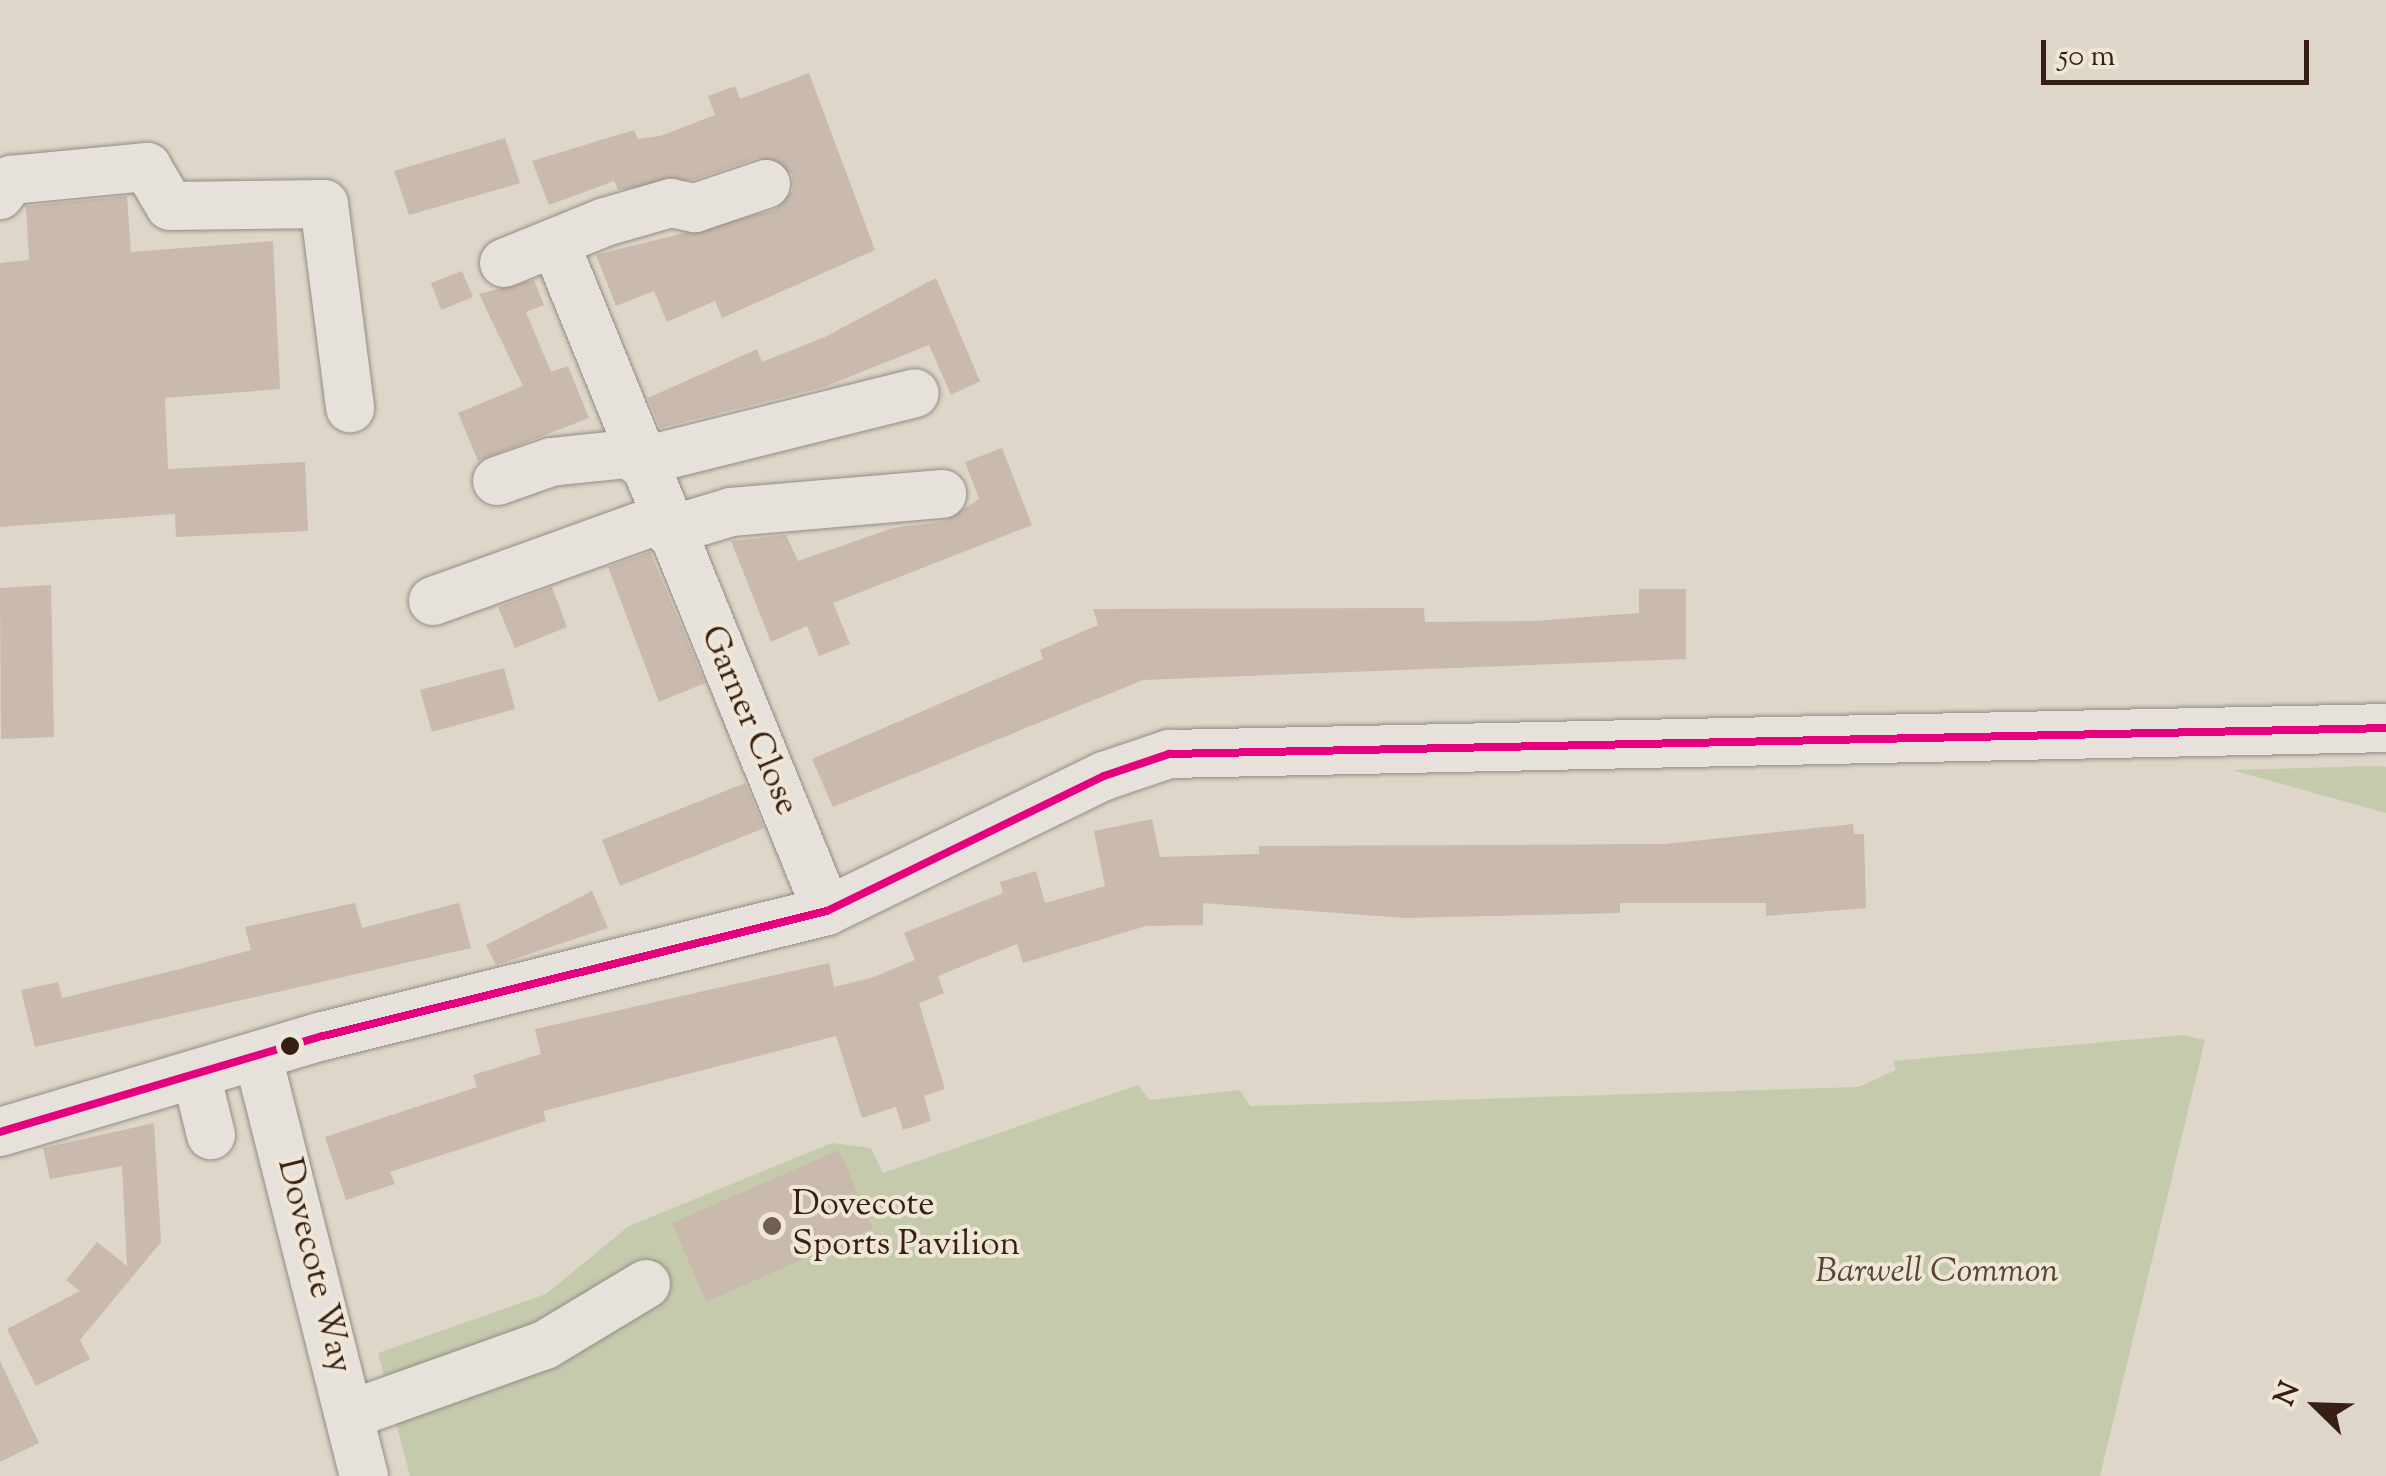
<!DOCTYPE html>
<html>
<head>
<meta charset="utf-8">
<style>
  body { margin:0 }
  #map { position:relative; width:2386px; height:1476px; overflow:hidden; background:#ded6c9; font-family:"Sorts Mill Goudy",serif }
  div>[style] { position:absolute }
  .green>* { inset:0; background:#c5caad }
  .building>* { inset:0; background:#c9baad }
  .roads { filter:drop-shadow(0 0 2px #948c84) drop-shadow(0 0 2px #948c84) }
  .minor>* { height:48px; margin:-24px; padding:0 24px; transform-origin:24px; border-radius:24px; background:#e6e2db }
  .bus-1>* { height:8px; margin:-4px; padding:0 4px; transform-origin:4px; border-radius:4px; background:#e5007d }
  .dots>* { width:28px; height:28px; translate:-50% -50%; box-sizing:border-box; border:5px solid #efe6d6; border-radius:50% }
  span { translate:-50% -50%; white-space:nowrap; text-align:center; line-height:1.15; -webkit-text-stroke:8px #efe6d6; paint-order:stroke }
  .street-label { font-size:35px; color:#371f15 }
  .poi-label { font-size:35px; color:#371f15 }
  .left { translate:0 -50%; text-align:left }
  .park-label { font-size:35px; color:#564735; font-style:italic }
  .north { position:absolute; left:2266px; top:1356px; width:100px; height:100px; -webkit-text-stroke:8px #efe6d6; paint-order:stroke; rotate:293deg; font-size:28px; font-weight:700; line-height:40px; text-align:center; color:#371f15 }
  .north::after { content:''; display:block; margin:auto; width:35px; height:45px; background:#371f15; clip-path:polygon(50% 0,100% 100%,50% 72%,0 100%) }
  .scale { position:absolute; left:2041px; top:40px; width:268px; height:45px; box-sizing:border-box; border:5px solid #371f15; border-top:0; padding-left:12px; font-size:30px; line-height:35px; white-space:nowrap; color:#371f15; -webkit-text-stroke:8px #efe6d6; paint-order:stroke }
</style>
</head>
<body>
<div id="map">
  <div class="green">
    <div style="clip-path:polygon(2386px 767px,2386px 813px,2232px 770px,2373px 766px)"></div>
    <div style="clip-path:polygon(2182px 1035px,2205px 1040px,2100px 1476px,410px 1476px,378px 1353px,546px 1294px,629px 1226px,832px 1143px,871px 1148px,883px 1173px,1138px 1085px,1149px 1100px,1240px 1090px,1250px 1106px,1858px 1087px,1896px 1070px,1893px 1061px)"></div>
  </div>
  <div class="building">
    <div style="clip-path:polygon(809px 73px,875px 250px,722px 318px,715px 301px,667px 322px,654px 291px,616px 306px,596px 255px,775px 210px,793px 190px,792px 174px,758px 158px,693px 180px,618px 190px,614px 181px,549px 205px,532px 161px,634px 130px,638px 139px,660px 136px,715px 115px,708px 96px,735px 86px,740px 99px)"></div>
    <div style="clip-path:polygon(505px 138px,520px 183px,409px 215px,394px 171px)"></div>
    <div style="clip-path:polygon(127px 196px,131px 252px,273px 241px,280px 389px,165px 398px,168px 469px,305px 462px,308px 531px,176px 537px,175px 514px,0 527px,0 263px,29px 260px,26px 206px)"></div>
    <div style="clip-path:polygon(462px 271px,473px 297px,441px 310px,431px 283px)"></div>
    <div style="clip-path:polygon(936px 278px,980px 381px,951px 395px,929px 345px,824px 387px,660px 428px,648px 398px,757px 349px,762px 362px,825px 337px)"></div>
    <div style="clip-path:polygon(534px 280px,544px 305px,526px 312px,551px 372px,568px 366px,589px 418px,478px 461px,458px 413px,523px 386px,479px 294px)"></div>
    <div style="clip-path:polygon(1002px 448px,1032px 525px,833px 603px,850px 644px,819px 656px,807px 626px,771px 642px,731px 541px,786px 535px,798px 561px,893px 528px,945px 521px,979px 499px,965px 462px)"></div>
    <div style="clip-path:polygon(650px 552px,705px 683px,659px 702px,608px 567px)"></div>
    <div style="clip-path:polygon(51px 585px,54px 737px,1px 739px,0 588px)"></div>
    <div style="clip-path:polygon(552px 587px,567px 627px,515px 648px,498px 607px)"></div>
    <div style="clip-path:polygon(1639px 589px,1686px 589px,1686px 659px,1143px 680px,833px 807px,812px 759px,1043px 659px,1040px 650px,1098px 625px,1093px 609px,1424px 608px,1425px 622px,1533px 621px,1639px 613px)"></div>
    <div style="clip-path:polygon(504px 668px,515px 709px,432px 732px,420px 690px)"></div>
    <div style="clip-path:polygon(745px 783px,764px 828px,620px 886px,602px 840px)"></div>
    <div style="clip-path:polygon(1152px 819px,1160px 857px,1259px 854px,1259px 846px,1665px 844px,1853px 824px,1854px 834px,1864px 834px,1866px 908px,1766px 916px,1766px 903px,1620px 903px,1620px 913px,1404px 918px,1203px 903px,1203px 925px,1146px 926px,1023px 963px,1017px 944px,938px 976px,944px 993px,919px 1003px,945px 1089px,924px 1096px,931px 1121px,903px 1130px,896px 1107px,862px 1118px,836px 1036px,543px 1111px,546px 1121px,390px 1172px,395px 1184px,346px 1200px,325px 1137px,477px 1087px,473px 1075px,541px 1054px,535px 1029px,829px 963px,834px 987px,874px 977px,915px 960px,904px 933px,1003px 893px,1000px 882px,1036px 871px,1045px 903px,1105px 886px,1094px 831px)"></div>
    <div style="clip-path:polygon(592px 891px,608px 928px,496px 965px,486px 945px)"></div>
    <div style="clip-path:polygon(355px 903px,362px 928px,459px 903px,471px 948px,35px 1047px,21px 990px,58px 982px,62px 998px,180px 969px,251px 950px,245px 927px)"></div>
    <div style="clip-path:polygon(154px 1123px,161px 1242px,80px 1340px,90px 1359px,36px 1386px,7px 1329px,80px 1291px,66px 1280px,97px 1242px,127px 1266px,122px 1166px,50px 1179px,43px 1148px)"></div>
    <div style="clip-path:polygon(839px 1150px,873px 1228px,706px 1302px,672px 1223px)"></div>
    <div style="clip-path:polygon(0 1361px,39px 1443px,0 1462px)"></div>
  </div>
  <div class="roads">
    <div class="minor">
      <div style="left:0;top:195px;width:19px;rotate:-54deg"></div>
      <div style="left:11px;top:180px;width:137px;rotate:-5.5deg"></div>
      <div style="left:147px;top:167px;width:45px;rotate:59.5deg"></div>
      <div style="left:170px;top:206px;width:154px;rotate:-0.7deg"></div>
      <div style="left:324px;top:204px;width:206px;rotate:82.7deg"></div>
      <div style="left:555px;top:243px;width:721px;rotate:67.84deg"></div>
      <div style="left:504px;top:263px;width:109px;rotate:-22.1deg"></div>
      <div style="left:605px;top:222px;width:69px;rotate:-16.1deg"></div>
      <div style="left:671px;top:203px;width:25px;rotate:12deg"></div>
      <div style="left:695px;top:208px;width:75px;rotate:-18.7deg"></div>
      <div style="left:639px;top:462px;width:284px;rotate:-14deg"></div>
      <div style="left:497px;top:481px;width:57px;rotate:-19.4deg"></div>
      <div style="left:551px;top:462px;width:85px;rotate:-6deg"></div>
      <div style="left:668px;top:531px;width:66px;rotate:-16.8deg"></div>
      <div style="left:731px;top:512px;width:212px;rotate:-4.9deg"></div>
      <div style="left:433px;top:601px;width:245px;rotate:-19.8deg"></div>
      <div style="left:258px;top:1057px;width:432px;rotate:75.8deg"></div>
      <div style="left:196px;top:1074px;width:63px;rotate:76.2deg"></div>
      <div style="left:0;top:1132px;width:337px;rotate:-16.6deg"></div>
      <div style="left:323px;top:1036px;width:519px;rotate:-13.93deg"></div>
      <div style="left:827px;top:911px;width:308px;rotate:-26deg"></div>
      <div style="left:1104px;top:776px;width:69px;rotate:-18.7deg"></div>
      <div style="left:1169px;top:754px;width:1217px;rotate:-1.22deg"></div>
      <div style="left:349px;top:1415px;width:208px;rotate:-19.7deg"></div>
      <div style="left:545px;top:1345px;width:118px;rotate:-31.1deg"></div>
    </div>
  </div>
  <div class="bus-1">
    <div style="left:0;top:1132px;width:337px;rotate:-16.6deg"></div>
    <div style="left:323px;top:1036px;width:519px;rotate:-13.93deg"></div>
    <div style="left:827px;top:911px;width:308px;rotate:-26deg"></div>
    <div style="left:1104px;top:776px;width:69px;rotate:-18.7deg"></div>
    <div style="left:1169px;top:754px;width:1217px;rotate:-1.22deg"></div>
  </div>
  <div class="dots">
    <div style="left:290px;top:1046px;background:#371f15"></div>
    <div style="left:772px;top:1226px;background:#715f54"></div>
  </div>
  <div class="street-label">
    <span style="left:748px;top:721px;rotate:67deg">Garner Close</span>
    <span style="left:313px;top:1266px;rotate:76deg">Dovecote Way</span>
  </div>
  <div class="poi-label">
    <span class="left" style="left:792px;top:1226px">Dovecote<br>Sports Pavilion</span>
  </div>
  <div class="park-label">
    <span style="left:1937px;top:1273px">Barwell Common</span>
  </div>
  <div class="north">N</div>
  <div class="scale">50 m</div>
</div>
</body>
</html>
